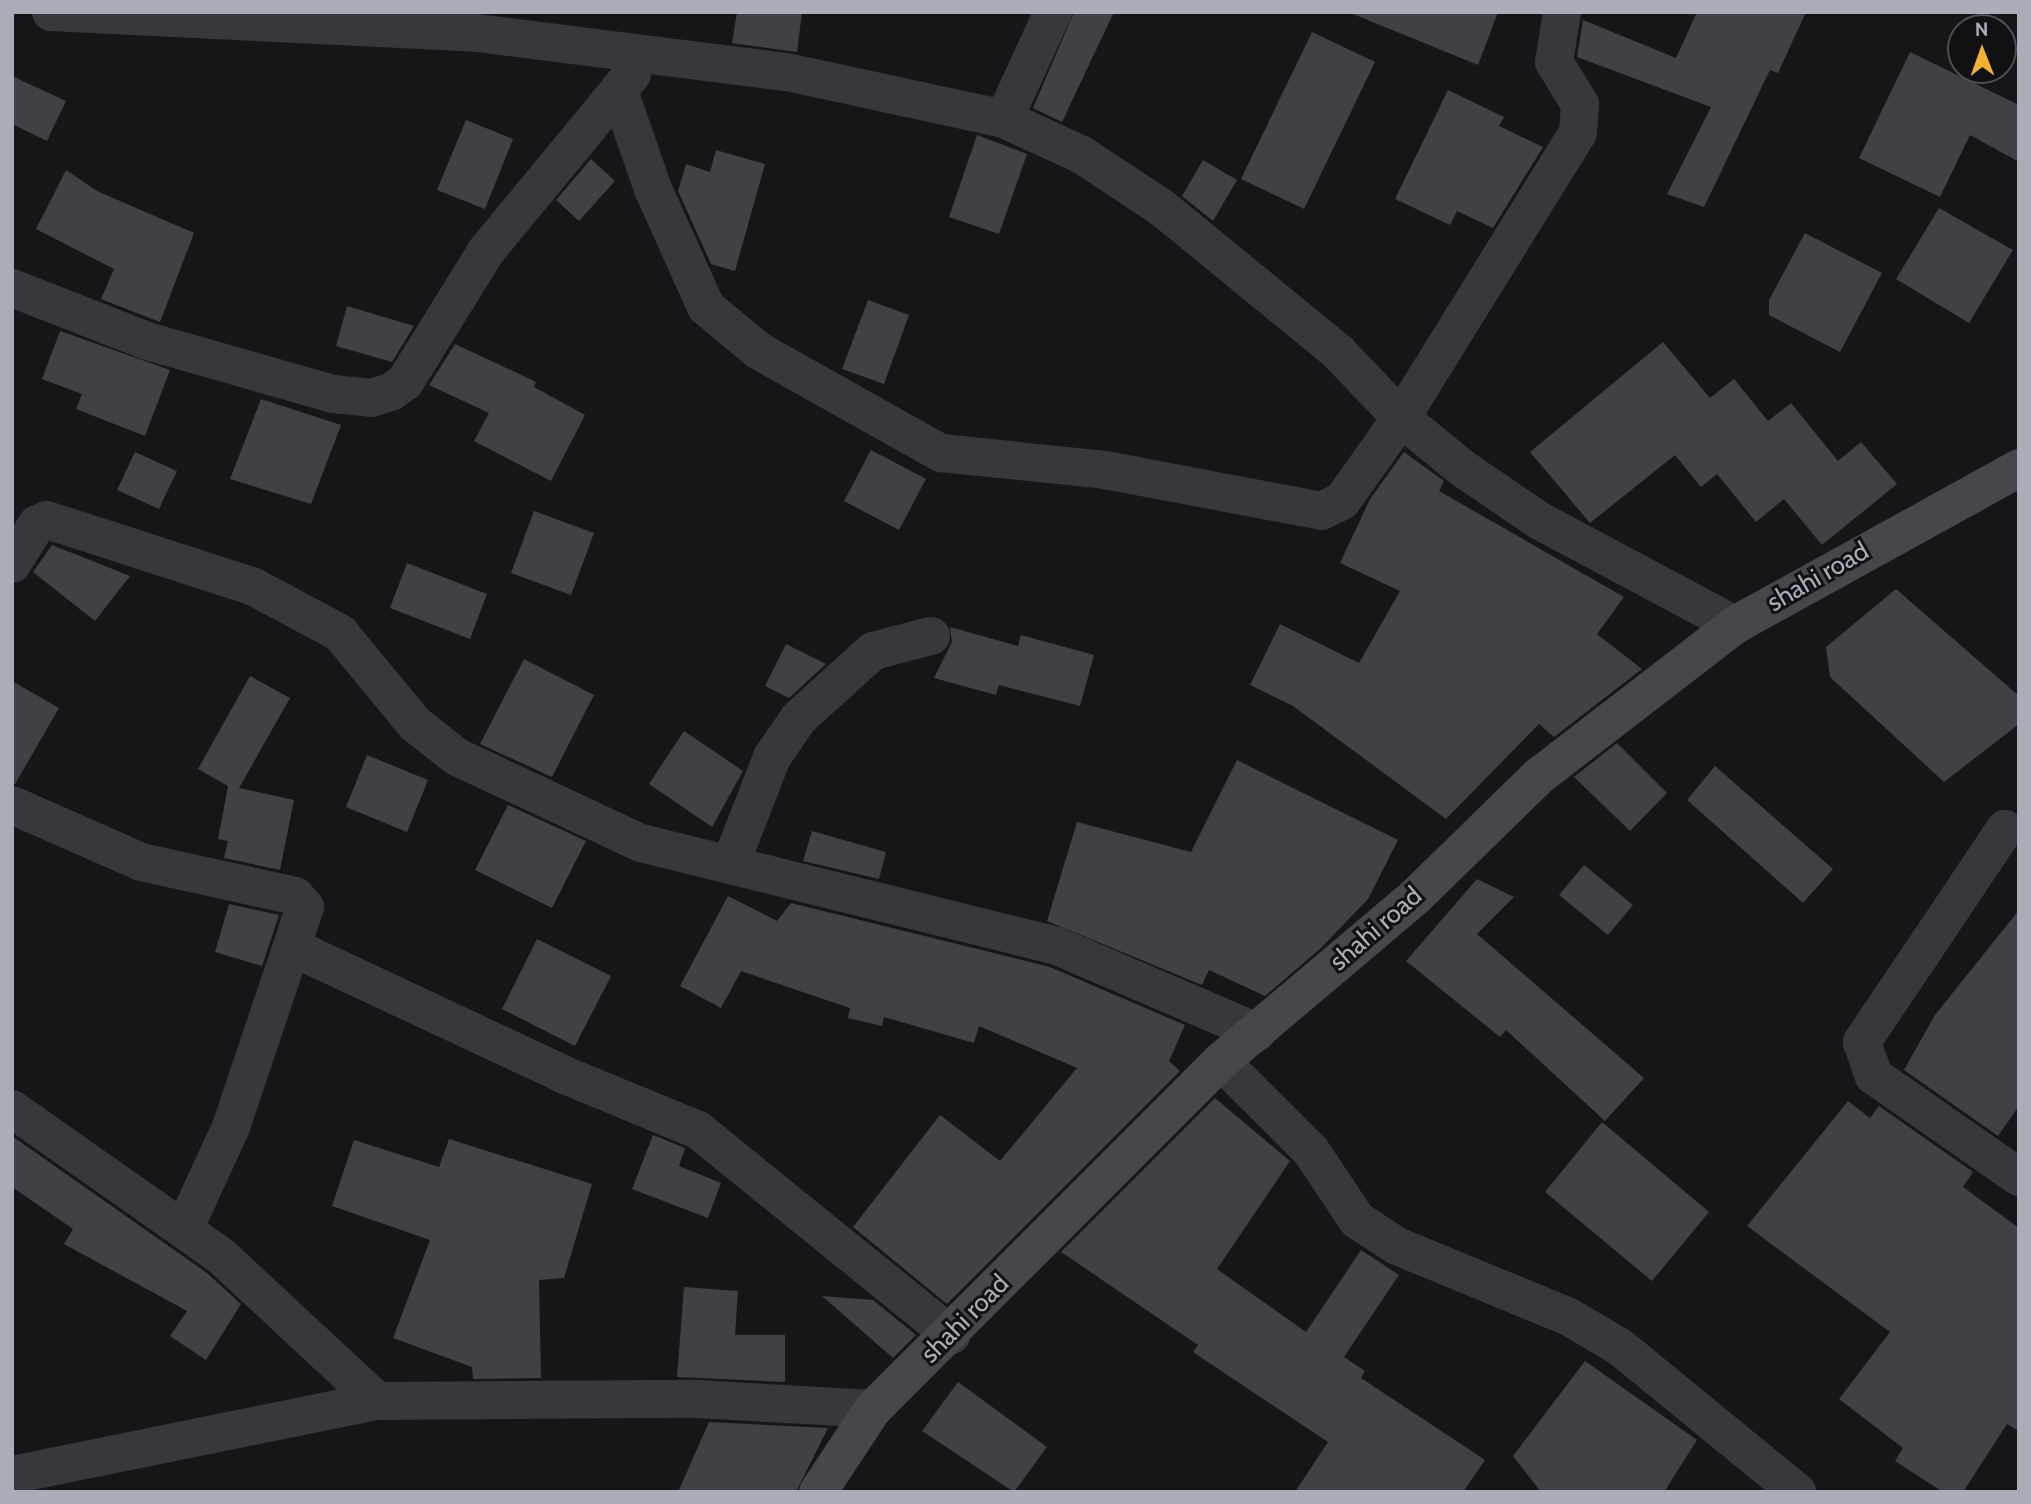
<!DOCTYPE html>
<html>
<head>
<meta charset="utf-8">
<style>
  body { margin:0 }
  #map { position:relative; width:2031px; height:1504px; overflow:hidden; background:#161618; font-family:Cabin,sans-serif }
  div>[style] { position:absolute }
  .building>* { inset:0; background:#404145 }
  .street>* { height:38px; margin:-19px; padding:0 19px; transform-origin:19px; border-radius:19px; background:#37383d }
  .secondary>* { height:38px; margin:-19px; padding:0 19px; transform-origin:19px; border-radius:19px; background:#45474d }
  span { translate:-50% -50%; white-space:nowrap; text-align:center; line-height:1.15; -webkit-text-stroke:6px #111113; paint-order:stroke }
  .street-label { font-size:26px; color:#a8adb8 }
  .frame { position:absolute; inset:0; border:14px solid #a8adb8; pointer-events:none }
  .north { position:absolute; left:1947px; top:14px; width:70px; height:70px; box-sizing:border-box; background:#111113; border:2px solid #4d4f55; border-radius:50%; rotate:359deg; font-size:19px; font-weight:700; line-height:28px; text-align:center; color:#a8adb8 }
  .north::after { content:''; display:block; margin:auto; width:24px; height:32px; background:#f2b134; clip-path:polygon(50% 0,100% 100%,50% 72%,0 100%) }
</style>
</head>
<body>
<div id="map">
  <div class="building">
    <div style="clip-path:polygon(737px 12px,802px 12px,797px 52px,732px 43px)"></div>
    <div style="clip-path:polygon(1074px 12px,1114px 12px,1062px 122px,1033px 108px)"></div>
    <div style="clip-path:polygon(1348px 12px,1498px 12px,1478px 65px)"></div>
    <div style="clip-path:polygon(1697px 12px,1806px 12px,1778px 73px,1770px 70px,1704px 207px,1667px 194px,1711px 107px,1577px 57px,1583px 20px,1676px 58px)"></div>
    <div style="clip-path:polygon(1312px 32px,1375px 62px,1304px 209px,1241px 179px)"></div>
    <div style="clip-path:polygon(1910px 52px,2019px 105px,2019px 162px,1970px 135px,1940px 197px,1859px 158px)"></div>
    <div style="clip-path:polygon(12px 76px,66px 101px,47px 141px,12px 124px)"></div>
    <div style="clip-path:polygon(1448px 90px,1504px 117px,1499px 126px,1543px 147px,1493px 228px,1457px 211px,1450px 225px,1395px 199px)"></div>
    <div style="clip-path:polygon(466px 120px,513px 139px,485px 209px,437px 190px)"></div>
    <div style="clip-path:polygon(977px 135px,1027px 154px,999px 234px,949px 217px)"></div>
    <div style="clip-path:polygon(716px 150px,765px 164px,735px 271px,711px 264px,678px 191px,686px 164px,710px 172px)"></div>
    <div style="clip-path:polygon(591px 159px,615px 181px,579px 221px,556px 200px)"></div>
    <div style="clip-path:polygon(1203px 160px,1237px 180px,1213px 221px,1182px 196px)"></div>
    <div style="clip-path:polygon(66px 170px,97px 191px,194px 233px,160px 322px,101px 299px,114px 269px,36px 229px)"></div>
    <div style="clip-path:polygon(1939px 208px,2013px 250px,1969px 323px,1896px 279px)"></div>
    <div style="clip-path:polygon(1805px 233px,1882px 273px,1840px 352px,1769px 315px,1769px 300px)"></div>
    <div style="clip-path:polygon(868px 300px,909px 315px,884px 384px,842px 369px)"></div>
    <div style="clip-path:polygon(347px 306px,414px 326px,392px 362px,336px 346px)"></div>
    <div style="clip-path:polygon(60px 331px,170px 370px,145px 436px,76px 409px,82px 394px,42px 379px)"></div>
    <div style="clip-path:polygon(1663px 342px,1710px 398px,1734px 379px,1768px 421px,1791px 403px,1838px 461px,1861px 442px,1897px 484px,1822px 545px,1784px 499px,1756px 522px,1717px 474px,1701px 487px,1675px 455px,1590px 523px,1530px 452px)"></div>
    <div style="clip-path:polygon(455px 344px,536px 382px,534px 387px,585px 415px,551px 481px,474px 441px,489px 413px,429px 385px)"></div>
    <div style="clip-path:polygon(261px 399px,341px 425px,311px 504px,230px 479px)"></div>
    <div style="clip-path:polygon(871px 450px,926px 479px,899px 530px,844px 501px)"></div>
    <div style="clip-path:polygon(135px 452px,177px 471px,159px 509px,117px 490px)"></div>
    <div style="clip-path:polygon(1404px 452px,1444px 481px,1439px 491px,1624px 597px,1597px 634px,1642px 669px,1554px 737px,1539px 724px,1446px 819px,1293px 706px,1250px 685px,1280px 624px,1359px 663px,1400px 591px,1340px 563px,1370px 499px)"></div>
    <div style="clip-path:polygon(534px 511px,594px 533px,571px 595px,511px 573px)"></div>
    <div style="clip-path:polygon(52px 545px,130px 576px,95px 621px,33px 572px)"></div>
    <div style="clip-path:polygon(407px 563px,487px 594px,470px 639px,390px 608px)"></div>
    <div style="clip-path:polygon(1896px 589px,2019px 696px,2019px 724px,1944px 782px,1830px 677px,1826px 647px)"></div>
    <div style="clip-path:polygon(950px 627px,1018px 646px,1021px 635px,1094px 655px,1080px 706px,999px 685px,996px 695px,934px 678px,952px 642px)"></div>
    <div style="clip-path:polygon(786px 644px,826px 664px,789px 698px,765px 686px)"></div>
    <div style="clip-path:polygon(524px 659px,594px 695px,552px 777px,480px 744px)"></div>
    <div style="clip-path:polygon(250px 676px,290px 698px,239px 788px,294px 800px,280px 870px,224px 858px,228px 841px,218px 839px,228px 786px,198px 769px)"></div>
    <div style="clip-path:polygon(12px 681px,59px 708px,15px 784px,12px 784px)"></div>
    <div style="clip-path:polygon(684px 731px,743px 771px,712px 827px,649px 784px)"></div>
    <div style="clip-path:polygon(1617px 743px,1667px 793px,1630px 831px,1574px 777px)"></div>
    <div style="clip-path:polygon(367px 755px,428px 780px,407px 832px,346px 807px)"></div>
    <div style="clip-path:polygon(1237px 760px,1398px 840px,1368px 899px,1321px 948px,1265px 996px,1209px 970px,1202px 985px,1047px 921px,1077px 822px,1191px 852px)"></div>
    <div style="clip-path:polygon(1715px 766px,1833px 869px,1803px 903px,1687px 800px)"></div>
    <div style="clip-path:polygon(508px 805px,586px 841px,552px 908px,475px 870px)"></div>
    <div style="clip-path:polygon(812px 831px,886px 852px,879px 879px,803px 861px)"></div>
    <div style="clip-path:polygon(1584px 865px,1633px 905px,1608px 935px,1559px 895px)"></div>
    <div style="clip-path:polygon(1477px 879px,1514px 897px,1477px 934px,1644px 1078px,1605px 1121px,1506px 1030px,1500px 1037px,1406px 961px)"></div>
    <div style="clip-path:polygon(728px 896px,777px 921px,791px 903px,1050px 967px,1185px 1025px,1169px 1061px,1180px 1071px,947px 1304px,853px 1227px,940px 1115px,1000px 1161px,1077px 1068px,979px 1026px,974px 1043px,884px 1017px,882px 1026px,848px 1018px,850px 1008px,741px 971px,721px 1008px,680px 986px)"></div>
    <div style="clip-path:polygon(229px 904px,279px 915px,262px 966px,215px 952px)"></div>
    <div style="clip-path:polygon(2019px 910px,2019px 1106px,1998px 1136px,1904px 1070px,1935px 1015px)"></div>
    <div style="clip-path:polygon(537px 939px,611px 976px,575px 1046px,502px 1009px)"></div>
    <div style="clip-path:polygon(1215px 1098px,1290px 1161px,1217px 1269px,1306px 1332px,1361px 1250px,1399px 1275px,1344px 1357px,1365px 1371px,1361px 1378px,1485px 1460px,1463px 1492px,1295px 1492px,1328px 1442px,1193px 1352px,1198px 1345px,1061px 1252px)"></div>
    <div style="clip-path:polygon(1848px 1101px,1870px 1118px,1879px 1106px,1973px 1172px,1963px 1187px,2019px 1228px,2019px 1431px,2007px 1424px,1963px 1492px,1943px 1492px,1895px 1461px,1903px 1448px,1839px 1399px,1890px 1332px,1747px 1226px)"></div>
    <div style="clip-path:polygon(1602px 1122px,1709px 1212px,1652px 1281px,1545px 1192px)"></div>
    <div style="clip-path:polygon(653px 1135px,685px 1148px,679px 1166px,721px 1183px,708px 1218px,632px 1189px)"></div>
    <div style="clip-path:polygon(12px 1136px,207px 1273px,241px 1304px,206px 1360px,170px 1336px,187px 1311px,64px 1244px,73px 1229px,12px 1187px)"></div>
    <div style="clip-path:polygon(449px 1139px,592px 1184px,564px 1278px,539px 1280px,541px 1378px,473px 1379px,472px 1367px,393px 1338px,430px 1240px,332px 1206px,354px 1140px,439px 1167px)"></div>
    <div style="clip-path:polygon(684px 1287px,738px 1291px,735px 1335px,785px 1335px,785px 1382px,677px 1377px)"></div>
    <div style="clip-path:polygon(822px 1296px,873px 1300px,916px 1335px,893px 1358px)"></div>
    <div style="clip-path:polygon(1585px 1361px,1697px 1440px,1664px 1492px,1541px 1492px,1513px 1456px)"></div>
    <div style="clip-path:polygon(958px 1382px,1047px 1447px,1014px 1492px,922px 1431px)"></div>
    <div style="clip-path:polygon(709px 1422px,828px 1428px,796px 1492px,678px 1492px)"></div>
  </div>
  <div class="street">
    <div style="left:51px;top:12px;width:427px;rotate:2.8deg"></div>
    <div style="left:477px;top:33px;width:312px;rotate:7.2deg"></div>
    <div style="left:787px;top:72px;width:222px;rotate:12.2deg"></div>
    <div style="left:1004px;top:119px;width:86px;rotate:24.8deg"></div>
    <div style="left:1082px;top:155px;width:95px;rotate:33.4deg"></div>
    <div style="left:1161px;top:207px;width:229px;rotate:39.3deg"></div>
    <div style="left:1338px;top:352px;width:91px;rotate:46.3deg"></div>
    <div style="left:1401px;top:418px;width:79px;rotate:39.3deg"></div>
    <div style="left:1462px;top:468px;width:94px;rotate:34.2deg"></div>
    <div style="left:1540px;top:521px;width:221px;rotate:28.1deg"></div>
    <div style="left:619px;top:91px;width:104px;rotate:70.9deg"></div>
    <div style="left:653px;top:189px;width:129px;rotate:65.8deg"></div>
    <div style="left:706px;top:307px;width:69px;rotate:39.7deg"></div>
    <div style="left:759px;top:351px;width:209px;rotate:29.3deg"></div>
    <div style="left:941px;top:453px;width:165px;rotate:5.9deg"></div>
    <div style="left:1105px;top:470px;width:220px;rotate:10.7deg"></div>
    <div style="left:1321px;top:511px;width:23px;rotate:-25deg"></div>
    <div style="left:1342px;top:501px;width:102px;rotate:-54.6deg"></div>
    <div style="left:1401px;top:418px;width:335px;rotate:-58.2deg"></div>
    <div style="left:1578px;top:133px;width:29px;rotate:-86deg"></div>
    <div style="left:1580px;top:104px;width:49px;rotate:-121.8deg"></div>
    <div style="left:1554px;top:62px;width:51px;rotate:-80.9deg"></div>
    <div style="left:1004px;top:119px;width:118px;rotate:-65.4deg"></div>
    <div style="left:12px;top:288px;width:145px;rotate:21.4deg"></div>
    <div style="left:147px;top:341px;width:193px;rotate:15.9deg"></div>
    <div style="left:333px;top:394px;width:38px;rotate:6deg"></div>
    <div style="left:371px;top:398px;width:21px;rotate:-17deg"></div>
    <div style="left:391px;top:392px;width:17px;rotate:-36deg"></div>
    <div style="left:405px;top:382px;width:155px;rotate:-58.2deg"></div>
    <div style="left:487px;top:250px;width:228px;rotate:-50.5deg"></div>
    <div style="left:12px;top:564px;width:47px;rotate:-58deg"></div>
    <div style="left:37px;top:524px;width:11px;rotate:-22deg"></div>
    <div style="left:47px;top:520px;width:218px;rotate:17.9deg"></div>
    <div style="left:254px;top:587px;width:98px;rotate:28.1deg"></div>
    <div style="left:340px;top:633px;width:118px;rotate:50.5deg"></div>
    <div style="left:415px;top:724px;width:53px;rotate:38.2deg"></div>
    <div style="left:457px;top:757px;width:203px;rotate:25.1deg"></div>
    <div style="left:641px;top:843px;width:429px;rotate:13.9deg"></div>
    <div style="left:1057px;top:946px;width:218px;rotate:23.3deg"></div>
    <div style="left:12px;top:805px;width:141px;rotate:23.8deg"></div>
    <div style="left:141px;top:862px;width:158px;rotate:12.4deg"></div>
    <div style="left:295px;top:896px;width:15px;rotate:48deg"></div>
    <div style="left:305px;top:907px;width:232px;rotate:108.6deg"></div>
    <div style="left:231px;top:1127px;width:112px;rotate:114.7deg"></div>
    <div style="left:2005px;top:829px;width:257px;rotate:123.9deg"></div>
    <div style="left:1862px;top:1042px;width:36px;rotate:71deg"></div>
    <div style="left:1874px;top:1076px;width:177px;rotate:34.9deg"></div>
    <div style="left:730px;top:865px;width:116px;rotate:-68.7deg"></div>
    <div style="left:772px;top:757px;width:47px;rotate:-55.3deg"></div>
    <div style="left:799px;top:718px;width:100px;rotate:-42.2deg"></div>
    <div style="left:873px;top:651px;width:60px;rotate:-14.5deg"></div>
    <div style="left:294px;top:948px;width:302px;rotate:25.1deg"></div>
    <div style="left:567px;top:1076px;width:142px;rotate:22.4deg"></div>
    <div style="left:698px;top:1130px;width:326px;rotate:39deg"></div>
    <div style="left:1221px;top:1061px;width:127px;rotate:45deg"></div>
    <div style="left:1311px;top:1151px;width:83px;rotate:56.3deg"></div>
    <div style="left:1357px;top:1220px;width:48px;rotate:33deg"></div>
    <div style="left:1397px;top:1246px;width:186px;rotate:22.4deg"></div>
    <div style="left:1569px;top:1317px;width:59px;rotate:30.5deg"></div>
    <div style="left:1620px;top:1347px;width:229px;rotate:39.3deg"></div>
    <div style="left:12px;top:1109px;width:256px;rotate:35.1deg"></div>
    <div style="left:221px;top:1256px;width:213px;rotate:42.9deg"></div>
    <div style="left:12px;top:1475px;width:372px;rotate:-11.5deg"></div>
    <div style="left:377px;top:1401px;width:319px;rotate:-0.4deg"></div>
    <div style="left:696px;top:1399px;width:177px;rotate:3.2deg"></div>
  </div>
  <div class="secondary">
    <div style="left:818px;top:1492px;width:100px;rotate:-56.5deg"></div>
    <div style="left:873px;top:1409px;width:492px;rotate:-45deg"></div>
    <div style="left:1221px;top:1061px;width:254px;rotate:-40.2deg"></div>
    <div style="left:1415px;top:897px;width:173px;rotate:-44.3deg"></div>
    <div style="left:1539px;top:776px;width:247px;rotate:-37.6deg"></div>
    <div style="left:1735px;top:625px;width:325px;rotate:-28.9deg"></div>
  </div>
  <div class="street-label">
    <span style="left:1818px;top:577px;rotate:-30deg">shahi road</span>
    <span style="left:1376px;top:929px;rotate:-41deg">shahi road</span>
    <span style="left:965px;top:1319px;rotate:-45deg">shahi road</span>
  </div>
  <div class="frame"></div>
  <div class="north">N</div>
</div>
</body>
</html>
